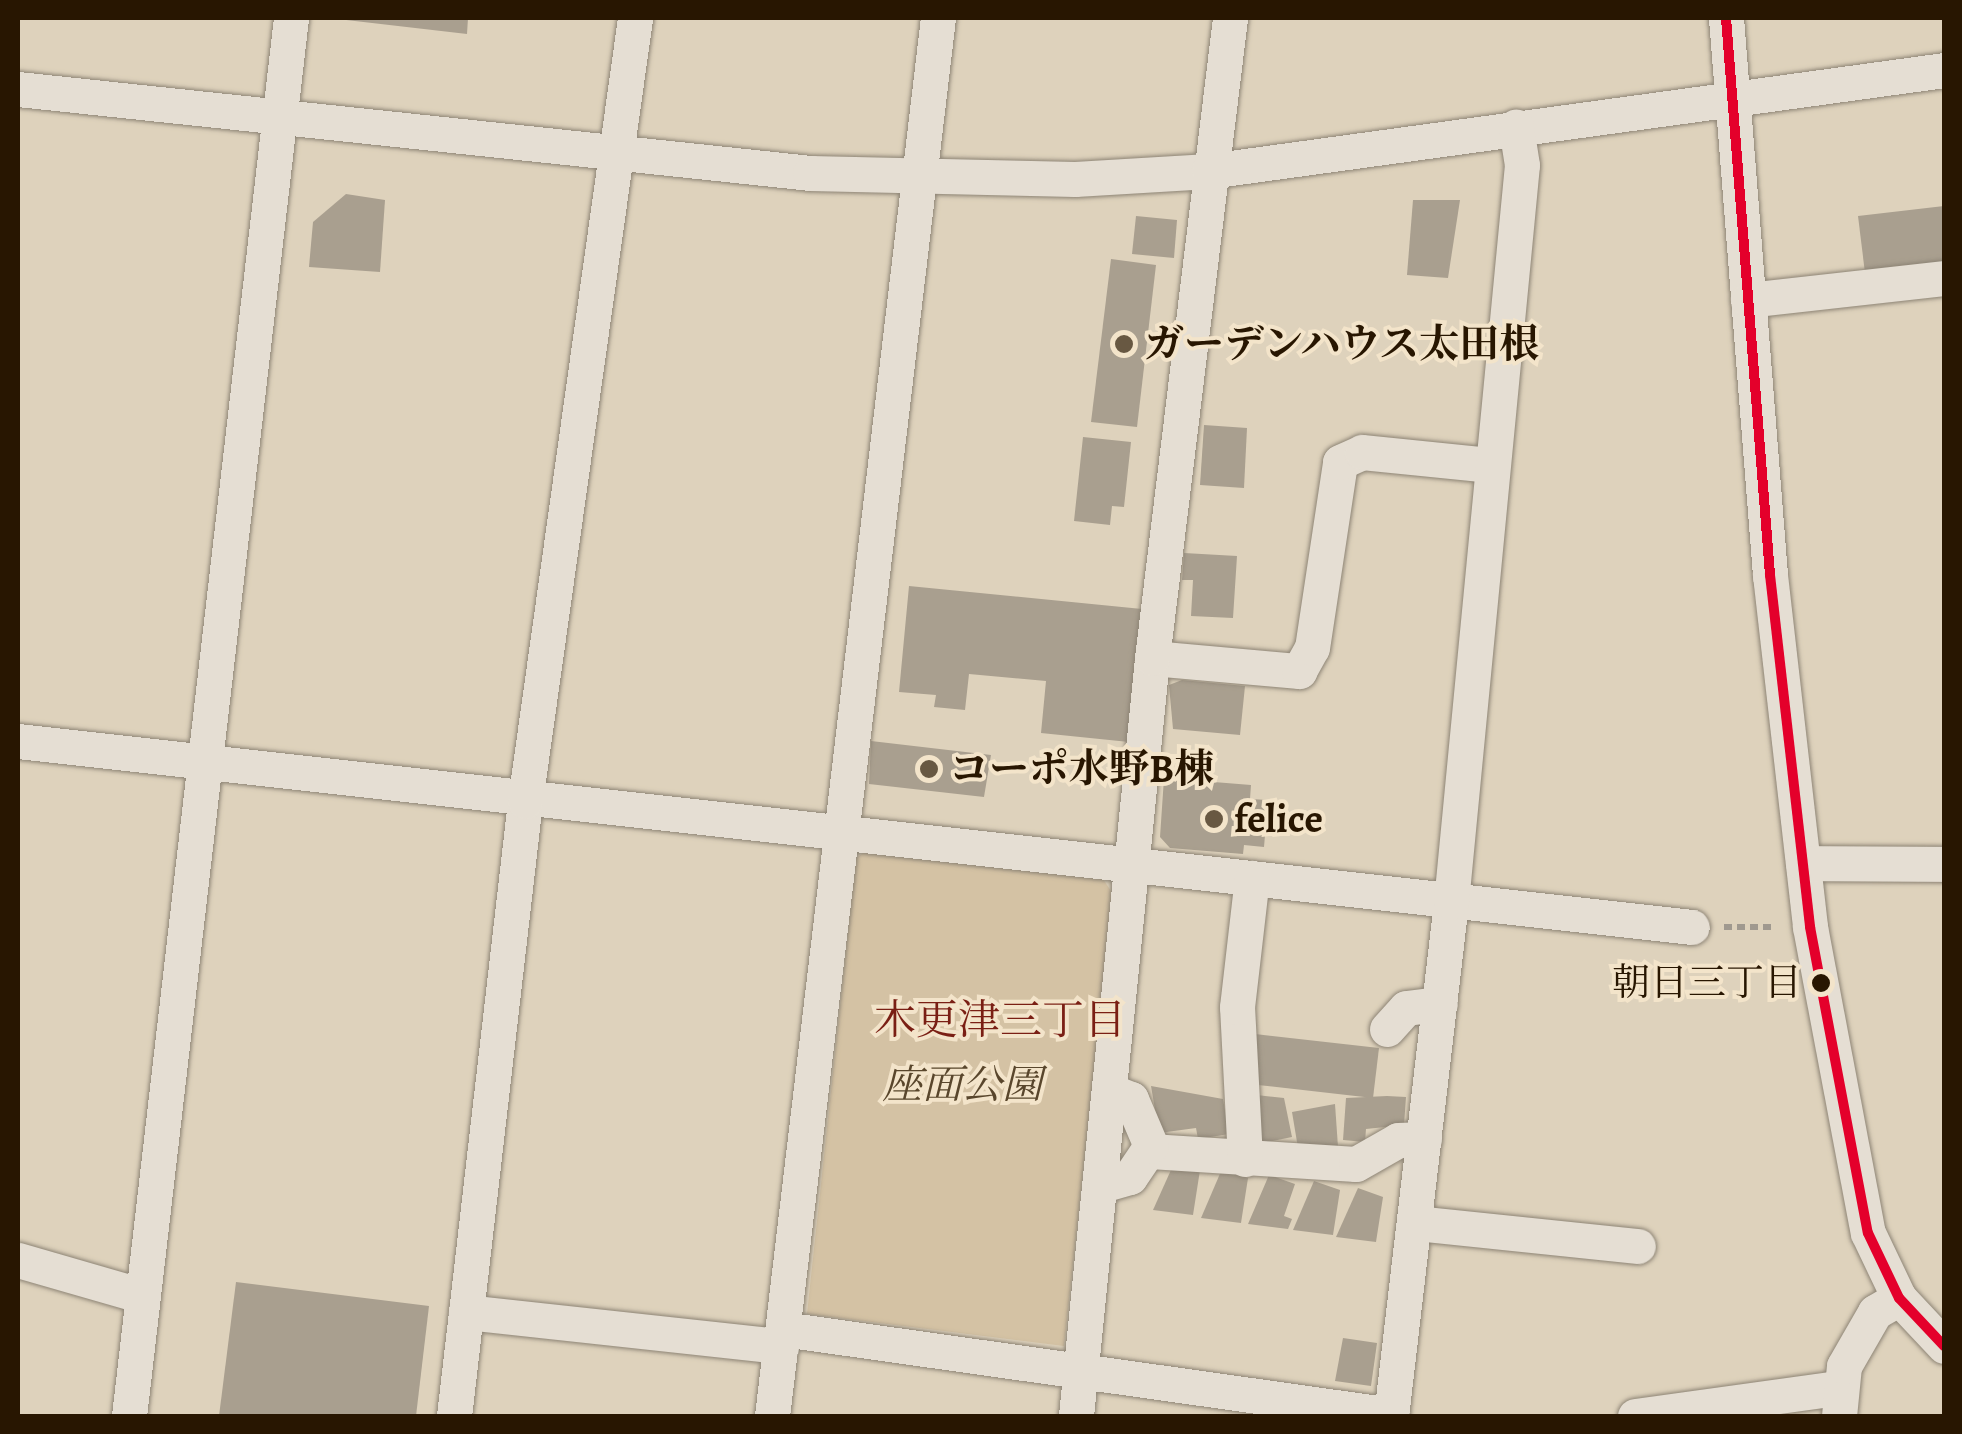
<!DOCTYPE html>
<html>
<head>
<meta charset="utf-8">
<style>
  body { margin:0 }
  #map { position:relative; width:1962px; height:1434px; overflow:hidden; background:#ded2bc; font-family:Alegreya,"Noto Serif JP",serif }
  div>[style] { position:absolute }
  .green>* { inset:0; background:#d4c2a4 }
  .building>* { inset:0; background:#a99f8f }
  .path>* { height:6px; margin-top:-3px; transform-origin:0; background:repeating-linear-gradient(90deg,#a0998f 0 8px,transparent 0 13px) }
  .roads { filter:drop-shadow(0 0 2px #8d8475) drop-shadow(0 0 2px #8d8475) }
  .minor>* { height:35px; margin:-17.5px; padding:0 17.5px; transform-origin:17.5px; border-radius:17.5px; background:#e5ded3 }
  .bus-1>* { height:10px; margin:-5px; padding:0 5px; transform-origin:5px; border-radius:5px; background:#e4002b }
  .dots>* { width:28px; height:28px; translate:-50% -50%; box-sizing:border-box; border:5px solid #f3e4ca; border-radius:50% }
  span { translate:-50% -50%; white-space:nowrap; text-align:center; line-height:1.15; -webkit-text-stroke:8px #f3e4ca; paint-order:stroke }
  .bus-label { font-size:38px; color:#281601 }
  .right { translate:-100% -50%; text-align:right }
  .poi-label { font-size:40px; color:#281601; font-weight:700 }
  .left { translate:0 -50%; text-align:left }
  .park-label { font-size:40px; color:#59462c; font-style:italic }
  .neighbourhood-label { font-size:42px; color:#7a1f14 }
  .frame { position:absolute; inset:0; border:20px solid #281601; pointer-events:none }
</style>
</head>
<body>
<div id="map">
  <div class="green">
    <div style="clip-path:polygon(866px 851px,1101px 876px,1113px 894px,1064px 1346px,807px 1314px,856px 858px)"></div>
  </div>
  <div class="building">
    <div style="clip-path:polygon(329px 18px,468px 18px,467px 34px)"></div>
    <div style="clip-path:polygon(346px 194px,385px 200px,380px 272px,309px 267px,313px 222px)"></div>
    <div style="clip-path:polygon(1413px 200px,1460px 200px,1448px 278px,1407px 275px)"></div>
    <div style="clip-path:polygon(1944px 206px,1944px 264px,1865px 273px,1858px 216px)"></div>
    <div style="clip-path:polygon(1136px 216px,1177px 220px,1174px 258px,1132px 254px)"></div>
    <div style="clip-path:polygon(1111px 259px,1156px 265px,1137px 427px,1091px 422px)"></div>
    <div style="clip-path:polygon(1204px 425px,1247px 428px,1244px 488px,1200px 485px)"></div>
    <div style="clip-path:polygon(1083px 437px,1131px 442px,1124px 507px,1112px 506px,1110px 525px,1074px 521px)"></div>
    <div style="clip-path:polygon(1184px 553px,1237px 556px,1233px 618px,1191px 616px,1193px 580px,1182px 580px)"></div>
    <div style="clip-path:polygon(909px 586px,1142px 609px,1129px 742px,1041px 733px,1046px 681px,969px 674px,965px 710px,934px 707px,936px 695px,899px 692px)"></div>
    <div style="clip-path:polygon(1182px 680px,1245px 686px,1240px 735px,1173px 729px,1169px 685px)"></div>
    <div style="clip-path:polygon(871px 741px,991px 755px,984px 797px,869px 784px)"></div>
    <div style="clip-path:polygon(1164px 778px,1251px 785px,1250px 799px,1268px 800px,1264px 847px,1244px 845px,1243px 854px,1170px 848px,1160px 837px)"></div>
    <div style="clip-path:polygon(1255px 1034px,1379px 1048px,1373px 1098px,1249px 1084px)"></div>
    <div style="clip-path:polygon(1151px 1086px,1223px 1099px,1229px 1134px,1198px 1139px,1196px 1128px,1159px 1133px)"></div>
    <div style="clip-path:polygon(1247px 1094px,1284px 1098px,1292px 1137px,1258px 1144px)"></div>
    <div style="clip-path:polygon(1387px 1096px,1406px 1097px,1404px 1125px,1366px 1129px,1365px 1142px,1343px 1140px,1346px 1098px)"></div>
    <div style="clip-path:polygon(1335px 1104px,1338px 1147px,1299px 1154px,1292px 1112px)"></div>
    <div style="clip-path:polygon(1175px 1161px,1200px 1170px,1193px 1215px,1153px 1210px)"></div>
    <div style="clip-path:polygon(1222px 1169px,1248px 1178px,1241px 1223px,1201px 1218px)"></div>
    <div style="clip-path:polygon(1269px 1175px,1295px 1184px,1284px 1216px,1292px 1219px,1288px 1229px,1248px 1224px)"></div>
    <div style="clip-path:polygon(1314px 1181px,1340px 1190px,1333px 1235px,1293px 1230px)"></div>
    <div style="clip-path:polygon(1358px 1188px,1383px 1197px,1376px 1242px,1336px 1237px)"></div>
    <div style="clip-path:polygon(236px 1282px,429px 1306px,416px 1416px,219px 1416px)"></div>
    <div style="clip-path:polygon(1343px 1338px,1377px 1343px,1371px 1386px,1335px 1381px)"></div>
  </div>
  <div class="path">
    <div style="left:1724px;top:927px;width:52px"></div>
  </div>
  <div class="roads">
    <div class="minor">
      <div style="left:1726px;top:18px;width:559px;rotate:85.48deg"></div>
      <div style="left:1770px;top:575px;width:354px;rotate:83.5deg"></div>
      <div style="left:1810px;top:927px;width:311px;rotate:79.3deg"></div>
      <div style="left:1868px;top:1233px;width:72px;rotate:64.5deg"></div>
      <div style="left:1899px;top:1298px;width:66px;rotate:46.8deg"></div>
      <div style="left:18px;top:89px;width:796px;rotate:6.05deg"></div>
      <div style="left:810px;top:173px;width:265px;rotate:1.3deg"></div>
      <div style="left:1075px;top:179px;width:134px;rotate:-3.4deg"></div>
      <div style="left:1209px;top:171px;width:742px;rotate:-7.82deg"></div>
      <div style="left:1748px;top:300px;width:197px;rotate:-6.4deg"></div>
      <div style="left:1152px;top:658px;width:148px;rotate:5.1deg"></div>
      <div style="left:1299px;top:671px;width:26px;rotate:-61deg"></div>
      <div style="left:1312px;top:648px;width:188px;rotate:-81.4deg"></div>
      <div style="left:1340px;top:462px;width:24px;rotate:-24deg"></div>
      <div style="left:1362px;top:452px;width:130px;rotate:5.8deg"></div>
      <div style="left:18px;top:741px;width:1684px;rotate:6.34deg"></div>
      <div style="left:1803px;top:863px;width:141px;rotate:0.4deg"></div>
      <div style="left:1387px;top:1029px;width:28px;rotate:-48deg"></div>
      <div style="left:1406px;top:1008px;width:34px;rotate:-7deg"></div>
      <div style="left:1150px;top:1151px;width:206px;rotate:3.6deg"></div>
      <div style="left:1356px;top:1164px;width:48px;rotate:-29.7deg"></div>
      <div style="left:1398px;top:1140px;width:26px;rotate:-2deg"></div>
      <div style="left:1245px;top:1159px;width:152px;rotate:-93deg"></div>
      <div style="left:1237px;top:1007px;width:130px;rotate:-83.4deg"></div>
      <div style="left:1102px;top:1185px;width:29px;rotate:-16deg"></div>
      <div style="left:1130px;top:1177px;width:37px;rotate:-56deg"></div>
      <div style="left:1151px;top:1146px;width:51px;rotate:-113.1deg"></div>
      <div style="left:1131px;top:1099px;width:22px;rotate:-159deg"></div>
      <div style="left:1415px;top:1223px;width:224px;rotate:5.9deg"></div>
      <div style="left:18px;top:1260px;width:126px;rotate:16.1deg"></div>
      <div style="left:466px;top:1312px;width:317px;rotate:6.2deg"></div>
      <div style="left:783px;top:1329px;width:615px;rotate:8.04deg"></div>
      <div style="left:129px;top:1416px;width:1407px;rotate:-83.39deg"></div>
      <div style="left:454px;top:1416px;width:619px;rotate:-83.41deg"></div>
      <div style="left:525px;top:801px;width:791px;rotate:-82deg"></div>
      <div style="left:772px;top:1416px;width:1408px;rotate:-83.23deg"></div>
      <div style="left:1076px;top:1416px;width:762px;rotate:-84.27deg"></div>
      <div style="left:1152px;top:658px;width:645px;rotate:-83.05deg"></div>
      <div style="left:1391px;top:1416px;width:517px;rotate:-83.34deg"></div>
      <div style="left:1451px;top:902px;width:740px;rotate:-84.5deg"></div>
      <div style="left:1522px;top:165px;width:39px;rotate:-99deg"></div>
      <div style="left:1635px;top:1416px;width:204px;rotate:-7.9deg"></div>
      <div style="left:1839px;top:1416px;width:50px;rotate:-84.3deg"></div>
      <div style="left:1844px;top:1366px;width:62px;rotate:-60.1deg"></div>
      <div style="left:1875px;top:1312px;width:28px;rotate:-30deg"></div>
    </div>
  </div>
  <div class="bus-1">
    <div style="left:1726px;top:18px;width:559px;rotate:85.48deg"></div>
    <div style="left:1770px;top:575px;width:354px;rotate:83.5deg"></div>
    <div style="left:1810px;top:927px;width:311px;rotate:79.3deg"></div>
    <div style="left:1868px;top:1233px;width:72px;rotate:64.5deg"></div>
    <div style="left:1899px;top:1298px;width:66px;rotate:46.8deg"></div>
  </div>
  <div class="dots">
    <div style="left:1124px;top:344px;background:#685842"></div>
    <div style="left:929px;top:769px;background:#685842"></div>
    <div style="left:1214px;top:819px;background:#685842"></div>
    <div style="left:1821px;top:983px;background:#281601"></div>
  </div>
  <div class="bus-label">
    <span class="right" style="left:1802px;top:983px">朝日三丁目</span>
  </div>
  <div class="poi-label">
    <span class="left" style="left:1144px;top:344px">ガーデンハウス太田根</span>
    <span class="left" style="left:949px;top:769px">コーポ水野B棟</span>
    <span class="left" style="left:1234px;top:819px">felice</span>
  </div>
  <div class="park-label">
    <span style="left:962px;top:1085px">座面公園</span>
  </div>
  <div class="neighbourhood-label">
    <span style="left:1000px;top:1020px">木更津三丁目</span>
  </div>
  <div class="frame"></div>
</div>
</body>
</html>
